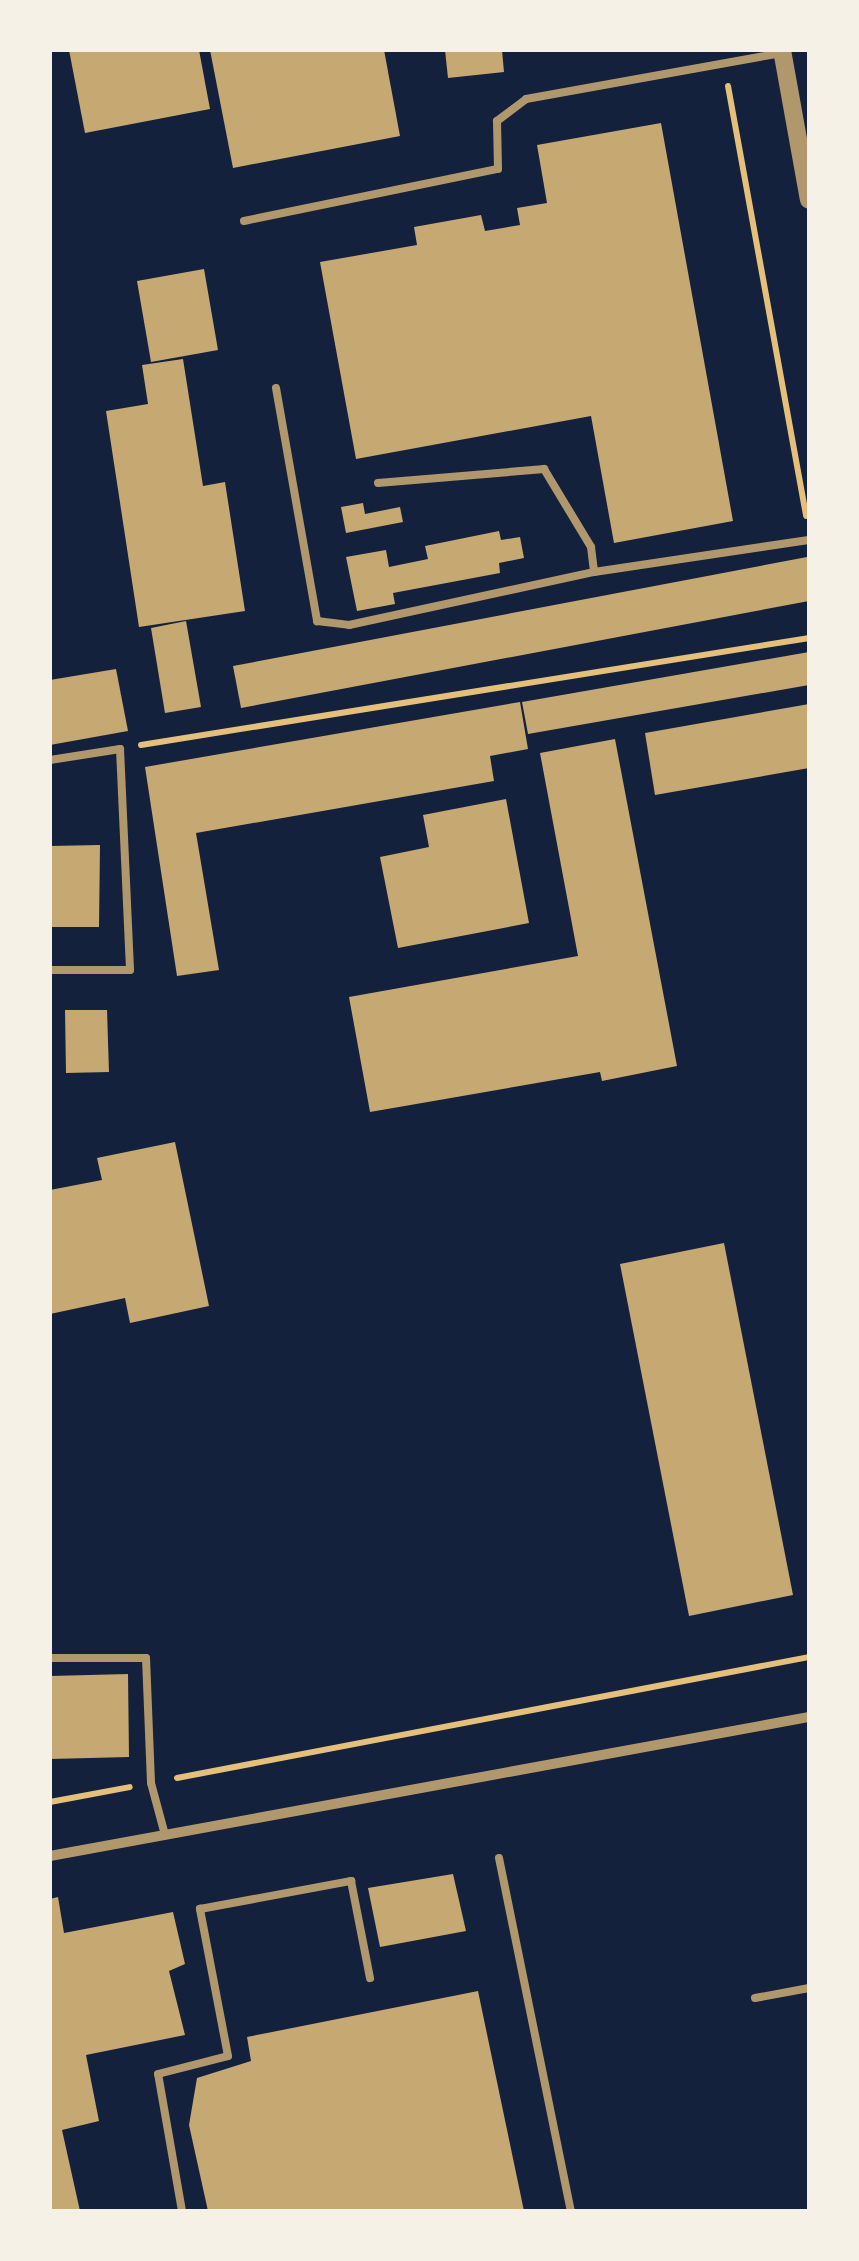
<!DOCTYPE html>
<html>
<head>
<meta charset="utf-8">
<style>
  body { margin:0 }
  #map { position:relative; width:859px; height:2261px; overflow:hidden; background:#14213d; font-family:"Roboto Condensed",sans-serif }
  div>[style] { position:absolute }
  .building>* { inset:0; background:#c6a872 }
  .path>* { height:6px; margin:-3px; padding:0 3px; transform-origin:3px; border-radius:3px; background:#e5c07b }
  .service>* { height:8px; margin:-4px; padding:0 4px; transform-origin:4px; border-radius:4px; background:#b1986c }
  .minor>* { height:10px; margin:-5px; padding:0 5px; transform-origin:5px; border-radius:5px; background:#b1986c }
  .tertiary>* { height:18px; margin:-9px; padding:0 9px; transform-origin:9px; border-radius:9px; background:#b1986c }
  span { translate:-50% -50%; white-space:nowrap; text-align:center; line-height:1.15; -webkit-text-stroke:8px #f6f1e7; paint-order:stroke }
  .frame { position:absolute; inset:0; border:52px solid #f6f1e7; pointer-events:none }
</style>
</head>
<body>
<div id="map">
  <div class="building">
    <div style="clip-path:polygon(69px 50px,199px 50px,210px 109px,85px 133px)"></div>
    <div style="clip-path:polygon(210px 50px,384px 50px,400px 136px,233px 168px)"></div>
    <div style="clip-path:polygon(445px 50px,502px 50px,504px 72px,448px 78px)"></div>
    <div style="clip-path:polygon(661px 123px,733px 521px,614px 543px,591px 416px,356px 459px,320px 262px,417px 245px,414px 227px,481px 215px,485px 231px,520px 225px,517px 208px,547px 203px,537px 145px)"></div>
    <div style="clip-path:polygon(204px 269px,218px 350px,151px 362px,137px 281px)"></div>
    <div style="clip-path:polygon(183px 359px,203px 486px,225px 482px,245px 611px,139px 627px,106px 411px,148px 404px,142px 365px)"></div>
    <div style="clip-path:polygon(363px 503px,365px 514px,400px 507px,403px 522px,346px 533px,341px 507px)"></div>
    <div style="clip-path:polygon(499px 531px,501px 540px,520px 537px,524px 558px,499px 563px,500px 573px,393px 593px,395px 604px,357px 611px,346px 557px,386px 550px,389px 567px,428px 559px,425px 546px)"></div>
    <div style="clip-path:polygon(807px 557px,809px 601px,241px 708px,233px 666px)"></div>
    <div style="clip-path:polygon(186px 621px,201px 707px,165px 713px,151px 628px)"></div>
    <div style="clip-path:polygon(809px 652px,809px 685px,528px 734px,522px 702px)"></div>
    <div style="clip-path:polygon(116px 669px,128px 731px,50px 745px,50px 680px)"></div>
    <div style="clip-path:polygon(520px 702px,528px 749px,490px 756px,494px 781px,196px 833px,219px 970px,177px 976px,145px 767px)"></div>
    <div style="clip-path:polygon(809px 704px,809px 768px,655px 795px,645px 733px)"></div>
    <div style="clip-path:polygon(615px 739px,677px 1066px,602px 1081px,600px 1072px,370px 1112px,349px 997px,578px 956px,540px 753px)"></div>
    <div style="clip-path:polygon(506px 799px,529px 923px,398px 948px,380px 857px,429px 847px,423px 815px)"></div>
    <div style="clip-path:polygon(100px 845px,99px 927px,50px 927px,50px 846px)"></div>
    <div style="clip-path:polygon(65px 1010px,107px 1010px,109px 1072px,66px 1073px)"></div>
    <div style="clip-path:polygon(175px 1142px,209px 1306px,130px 1323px,125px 1298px,50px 1314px,50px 1190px,102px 1180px,97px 1158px)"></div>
    <div style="clip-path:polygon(724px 1243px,793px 1595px,689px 1616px,620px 1264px)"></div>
    <div style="clip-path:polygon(128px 1674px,129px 1757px,50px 1759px,50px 1676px)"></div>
    <div style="clip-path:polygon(453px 1874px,466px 1931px,380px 1947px,368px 1888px)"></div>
    <div style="clip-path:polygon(58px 1897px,64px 1933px,173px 1912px,185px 1964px,169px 1971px,185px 2035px,86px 2055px,99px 2121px,62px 2130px,80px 2211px,50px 2211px,50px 1899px)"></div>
    <div style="clip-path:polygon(478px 1991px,524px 2211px,208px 2211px,189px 2125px,197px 2078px,251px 2061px,247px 2037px)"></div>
  </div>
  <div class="path">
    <div style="left:728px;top:86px;width:437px;rotate:79.7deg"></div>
    <div style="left:141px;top:745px;width:677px;rotate:-9.1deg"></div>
    <div style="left:177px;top:1778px;width:643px;rotate:-10.84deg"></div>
    <div style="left:50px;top:1802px;width:81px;rotate:-10.6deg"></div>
  </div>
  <div class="service">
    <div style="left:244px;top:221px;width:259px;rotate:-11.6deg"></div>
    <div style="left:498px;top:169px;width:48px;rotate:-91.2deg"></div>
    <div style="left:497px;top:121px;width:36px;rotate:-37deg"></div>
    <div style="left:526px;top:99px;width:260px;rotate:-10.2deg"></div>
    <div style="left:276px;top:388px;width:237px;rotate:80deg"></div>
    <div style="left:317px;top:621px;width:32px;rotate:7deg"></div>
    <div style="left:349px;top:625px;width:251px;rotate:-12.2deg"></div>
    <div style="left:594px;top:572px;width:217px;rotate:-8.5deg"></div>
    <div style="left:378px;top:483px;width:167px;rotate:-4.8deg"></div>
    <div style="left:544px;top:469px;width:91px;rotate:58.9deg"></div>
    <div style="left:591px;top:547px;width:25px;rotate:83deg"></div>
    <div style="left:50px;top:760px;width:71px;rotate:-8.9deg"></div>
    <div style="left:120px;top:749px;width:221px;rotate:87.4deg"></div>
    <div style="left:130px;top:970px;width:80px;rotate:180deg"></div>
    <div style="left:50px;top:1658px;width:96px"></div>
    <div style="left:146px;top:1658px;width:125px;rotate:87.7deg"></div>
    <div style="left:151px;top:1783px;width:54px;rotate:74.9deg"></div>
    <div style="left:499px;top:1858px;width:360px;rotate:78.5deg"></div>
    <div style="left:755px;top:1998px;width:55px;rotate:-10.5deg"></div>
    <div style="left:182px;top:2211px;width:139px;rotate:-99.9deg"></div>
    <div style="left:158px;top:2074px;width:72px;rotate:-14.4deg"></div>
    <div style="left:228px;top:2056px;width:150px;rotate:-100.8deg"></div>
    <div style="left:200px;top:1909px;width:154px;rotate:-10.5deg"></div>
    <div style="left:351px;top:1881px;width:99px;rotate:78.9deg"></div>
  </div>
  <div class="minor">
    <div style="left:50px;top:1856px;width:772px;rotate:-10.38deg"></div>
  </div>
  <div class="tertiary">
    <div style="left:782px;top:50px;width:152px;rotate:79.8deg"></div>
  </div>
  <div class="frame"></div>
</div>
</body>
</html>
